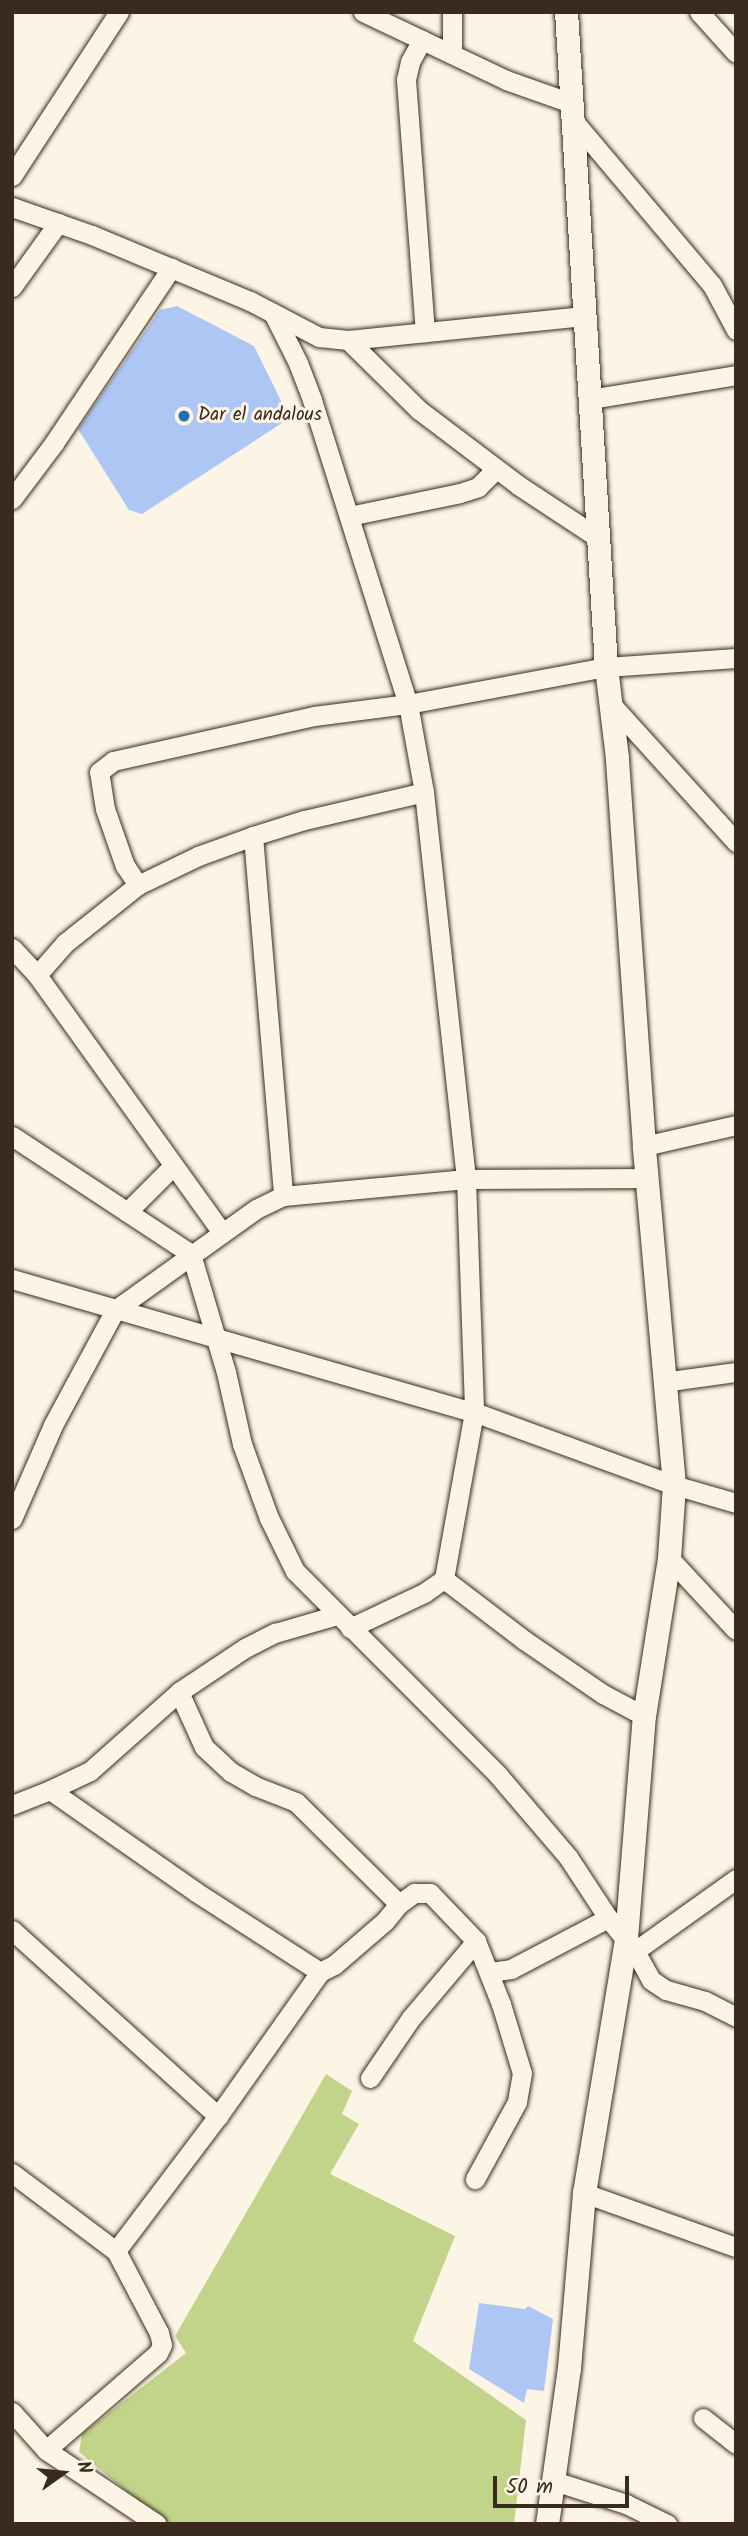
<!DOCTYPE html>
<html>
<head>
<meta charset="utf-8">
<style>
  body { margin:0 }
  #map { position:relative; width:748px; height:2536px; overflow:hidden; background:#fcf5e5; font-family:Kalam,sans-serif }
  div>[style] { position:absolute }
  .green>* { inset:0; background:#c2d489 }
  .building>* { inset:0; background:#aec6f4 }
  .roads { filter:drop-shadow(0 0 2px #3b2a1e) drop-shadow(0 0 2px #3b2a1e) }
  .minor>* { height:19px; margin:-9.5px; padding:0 9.5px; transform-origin:9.5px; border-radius:9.5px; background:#fcf5e5 }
  .tertiary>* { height:23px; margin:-11.5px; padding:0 11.5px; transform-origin:11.5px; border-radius:11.5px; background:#fcf5e5 }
  .dots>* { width:19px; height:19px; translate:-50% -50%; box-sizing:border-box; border:4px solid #fcf5e5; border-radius:50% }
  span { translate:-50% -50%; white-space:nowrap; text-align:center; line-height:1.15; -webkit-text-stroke:6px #fcf5e5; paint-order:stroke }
  .poi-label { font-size:19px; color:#3b2a1e }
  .left { translate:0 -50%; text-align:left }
  .frame { position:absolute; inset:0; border:14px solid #3b2a1e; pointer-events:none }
  .north { position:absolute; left:28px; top:2438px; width:70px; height:70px; -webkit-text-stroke:5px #fcf5e5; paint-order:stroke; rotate:75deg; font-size:19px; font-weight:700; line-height:28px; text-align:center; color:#3b2a1e }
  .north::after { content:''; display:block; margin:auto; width:24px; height:32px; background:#3b2a1e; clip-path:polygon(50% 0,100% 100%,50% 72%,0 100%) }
  .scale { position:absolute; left:493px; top:2476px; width:136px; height:32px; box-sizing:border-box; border:4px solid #3b2a1e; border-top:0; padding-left:9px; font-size:21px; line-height:24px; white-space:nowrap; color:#3b2a1e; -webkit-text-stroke:5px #fcf5e5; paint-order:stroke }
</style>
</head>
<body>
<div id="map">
  <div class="green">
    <div style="clip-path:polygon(326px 2074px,352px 2091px,342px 2114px,359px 2124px,330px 2174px,455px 2236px,413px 2341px,526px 2420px,514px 2524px,167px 2524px,79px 2452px,82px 2434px,186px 2353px,175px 2336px)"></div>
  </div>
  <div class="building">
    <div style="clip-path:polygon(177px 306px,254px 346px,285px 409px,282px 423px,142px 514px,129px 510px,78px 429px,160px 310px)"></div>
    <div style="clip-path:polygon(479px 2303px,525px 2309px,528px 2306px,553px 2319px,544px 2391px,527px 2389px,524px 2403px,469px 2369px)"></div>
  </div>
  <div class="roads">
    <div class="minor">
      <div style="left:363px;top:12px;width:158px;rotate:25.4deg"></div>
      <div style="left:506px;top:80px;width:69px;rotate:19.5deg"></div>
      <div style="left:699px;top:12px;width:55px;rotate:47.9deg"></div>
      <div style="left:422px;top:40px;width:25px;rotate:119deg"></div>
      <div style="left:410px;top:62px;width:18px;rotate:103deg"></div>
      <div style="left:406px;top:80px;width:253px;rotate:85.7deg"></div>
      <div style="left:452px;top:54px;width:42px;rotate:-90deg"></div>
      <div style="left:572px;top:119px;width:217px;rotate:49.9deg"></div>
      <div style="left:712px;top:285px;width:51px;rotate:61.9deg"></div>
      <div style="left:12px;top:176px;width:196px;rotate:-56.9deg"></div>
      <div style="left:12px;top:207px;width:85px;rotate:19.3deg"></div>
      <div style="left:92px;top:235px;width:171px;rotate:22.7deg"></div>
      <div style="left:250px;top:301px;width:78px;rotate:27.6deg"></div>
      <div style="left:319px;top:337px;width:29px;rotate:6deg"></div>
      <div style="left:348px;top:340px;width:237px;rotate:-5.8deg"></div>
      <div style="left:12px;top:287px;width:79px;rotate:-54.3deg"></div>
      <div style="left:273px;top:313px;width:56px;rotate:63.4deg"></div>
      <div style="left:298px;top:363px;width:40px;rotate:69deg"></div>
      <div style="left:312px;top:400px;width:319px;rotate:72.5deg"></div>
      <div style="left:408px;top:704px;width:89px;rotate:79.7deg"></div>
      <div style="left:424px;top:792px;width:389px;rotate:83.8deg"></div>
      <div style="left:466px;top:1179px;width:233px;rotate:88deg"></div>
      <div style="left:474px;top:1412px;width:170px;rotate:100.2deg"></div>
      <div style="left:444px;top:1579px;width:24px;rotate:145deg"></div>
      <div style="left:424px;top:1593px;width:82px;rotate:154.7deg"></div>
      <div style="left:348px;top:340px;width:100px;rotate:44.6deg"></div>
      <div style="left:419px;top:410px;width:124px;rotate:37.1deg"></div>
      <div style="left:518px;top:485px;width:95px;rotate:33.4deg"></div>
      <div style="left:590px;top:399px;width:148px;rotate:-9.3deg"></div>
      <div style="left:12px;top:499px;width:70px;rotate:-53.1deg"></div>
      <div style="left:54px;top:443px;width:211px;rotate:-56.2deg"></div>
      <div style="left:349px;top:516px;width:113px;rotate:-11.7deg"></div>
      <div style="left:460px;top:493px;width:19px;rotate:-18deg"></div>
      <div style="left:478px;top:487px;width:25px;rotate:-45deg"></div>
      <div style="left:610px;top:703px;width:188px;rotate:47.8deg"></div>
      <div style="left:253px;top:836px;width:361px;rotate:85.2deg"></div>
      <div style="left:138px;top:885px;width:67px;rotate:-25.8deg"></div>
      <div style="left:198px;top:856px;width:59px;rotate:-20deg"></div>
      <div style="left:253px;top:836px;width:53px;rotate:-17.4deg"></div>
      <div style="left:304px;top:820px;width:123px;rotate:-13.1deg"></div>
      <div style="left:12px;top:948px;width:37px;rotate:47deg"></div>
      <div style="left:37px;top:975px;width:317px;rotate:54.3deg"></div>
      <div style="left:37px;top:975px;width:43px;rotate:-48.8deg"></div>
      <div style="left:65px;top:943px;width:93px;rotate:-38.5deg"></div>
      <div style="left:138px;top:885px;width:23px;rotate:-124deg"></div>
      <div style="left:125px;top:866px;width:60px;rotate:-109.3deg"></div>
      <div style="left:105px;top:809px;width:37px;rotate:-99deg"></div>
      <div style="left:99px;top:772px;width:18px;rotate:-38deg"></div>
      <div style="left:113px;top:761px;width:206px;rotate:-12.6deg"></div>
      <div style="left:314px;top:716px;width:95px;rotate:-7.3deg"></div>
      <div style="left:408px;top:704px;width:201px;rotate:-10.6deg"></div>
      <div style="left:606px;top:667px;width:130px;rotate:-4deg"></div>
      <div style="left:12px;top:1136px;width:214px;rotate:33.4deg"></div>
      <div style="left:191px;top:1254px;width:123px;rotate:73.5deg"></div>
      <div style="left:226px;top:1372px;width:74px;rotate:77.5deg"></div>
      <div style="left:242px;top:1444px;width:79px;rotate:70deg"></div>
      <div style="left:269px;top:1518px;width:59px;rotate:63.9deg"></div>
      <div style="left:295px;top:1571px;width:288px;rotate:45.1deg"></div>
      <div style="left:498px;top:1775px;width:108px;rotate:49.5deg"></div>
      <div style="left:568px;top:1857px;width:73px;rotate:56.7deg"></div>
      <div style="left:608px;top:1918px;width:43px;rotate:50.7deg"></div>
      <div style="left:635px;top:1951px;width:33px;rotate:61deg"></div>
      <div style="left:651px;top:1980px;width:18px;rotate:34deg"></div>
      <div style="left:666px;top:1990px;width:41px;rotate:15.8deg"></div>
      <div style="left:705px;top:2001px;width:35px;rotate:27deg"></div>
      <div style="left:644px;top:1146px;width:94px;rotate:-12.9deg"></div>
      <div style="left:127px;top:1212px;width:64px;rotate:-45deg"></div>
      <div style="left:12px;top:1279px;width:481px;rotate:16.1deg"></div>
      <div style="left:474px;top:1412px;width:213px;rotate:20.1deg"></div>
      <div style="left:674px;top:1485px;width:65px;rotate:16.2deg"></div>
      <div style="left:663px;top:1382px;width:74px;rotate:-7.8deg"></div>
      <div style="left:12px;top:1519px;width:103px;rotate:-66.4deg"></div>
      <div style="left:53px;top:1425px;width:131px;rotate:-61.7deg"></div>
      <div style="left:115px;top:1310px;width:173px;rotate:-35.6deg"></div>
      <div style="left:256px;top:1209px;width:30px;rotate:-26deg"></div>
      <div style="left:283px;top:1196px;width:184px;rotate:-5.3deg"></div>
      <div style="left:466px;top:1179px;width:182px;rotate:-0.3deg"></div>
      <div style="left:669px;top:1558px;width:98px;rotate:47.1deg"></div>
      <div style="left:444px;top:1579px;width:101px;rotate:37.3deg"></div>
      <div style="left:524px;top:1640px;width:96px;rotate:34.4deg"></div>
      <div style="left:603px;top:1694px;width:47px;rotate:28.2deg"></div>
      <div style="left:179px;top:1692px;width:60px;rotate:65.6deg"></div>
      <div style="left:204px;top:1747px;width:37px;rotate:43deg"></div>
      <div style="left:231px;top:1772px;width:28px;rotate:30deg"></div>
      <div style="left:255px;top:1786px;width:44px;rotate:21.3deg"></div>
      <div style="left:296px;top:1802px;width:145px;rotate:44.7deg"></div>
      <div style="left:399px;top:1904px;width:19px;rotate:-36deg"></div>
      <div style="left:414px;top:1893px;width:16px"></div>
      <div style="left:430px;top:1893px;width:66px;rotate:46.2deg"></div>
      <div style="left:50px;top:1790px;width:44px;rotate:-25.4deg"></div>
      <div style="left:90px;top:1771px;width:119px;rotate:-41.6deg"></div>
      <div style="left:179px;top:1692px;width:79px;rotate:-33.7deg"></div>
      <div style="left:245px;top:1648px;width:34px;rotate:-27deg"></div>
      <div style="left:275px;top:1633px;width:65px;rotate:-16.2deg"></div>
      <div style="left:12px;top:1805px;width:41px;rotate:-21.5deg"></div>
      <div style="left:50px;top:1790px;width:178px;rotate:34.9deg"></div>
      <div style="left:196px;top:1892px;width:148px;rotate:32.8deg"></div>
      <div style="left:320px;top:1972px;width:176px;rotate:125.3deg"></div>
      <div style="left:218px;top:2116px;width:169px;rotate:127.1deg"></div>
      <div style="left:12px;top:1930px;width:278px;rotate:42.1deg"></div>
      <div style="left:635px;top:1951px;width:124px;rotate:-35.5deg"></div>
      <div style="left:320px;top:1972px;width:16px;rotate:-27deg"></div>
      <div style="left:334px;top:1965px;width:67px;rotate:-40.8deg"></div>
      <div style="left:385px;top:1921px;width:22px;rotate:-51deg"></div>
      <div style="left:490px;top:1972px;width:21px;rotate:-8deg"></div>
      <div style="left:511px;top:1969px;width:110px;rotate:-27.7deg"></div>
      <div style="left:370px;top:2078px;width:73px;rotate:-55.7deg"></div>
      <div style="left:411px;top:2018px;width:101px;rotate:-49.8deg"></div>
      <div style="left:476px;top:1941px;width:68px;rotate:68.4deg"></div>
      <div style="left:501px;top:2004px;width:72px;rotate:73.1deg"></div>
      <div style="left:522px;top:2073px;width:29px;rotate:100deg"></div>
      <div style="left:517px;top:2102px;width:88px;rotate:118.6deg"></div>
      <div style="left:12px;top:2173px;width:130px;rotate:36.9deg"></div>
      <div style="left:116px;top:2251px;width:93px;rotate:62.3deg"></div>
      <div style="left:159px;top:2333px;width:12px;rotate:76deg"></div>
      <div style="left:162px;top:2345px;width:9px;rotate:117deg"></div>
      <div style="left:158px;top:2353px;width:148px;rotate:139.1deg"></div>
      <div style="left:584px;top:2193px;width:161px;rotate:19.6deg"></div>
      <div style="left:12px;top:2412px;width:51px;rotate:48.2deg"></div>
      <div style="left:46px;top:2450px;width:133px;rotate:33.7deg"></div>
      <div style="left:703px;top:2418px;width:42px;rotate:38.2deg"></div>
      <div style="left:554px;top:2481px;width:76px;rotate:17.7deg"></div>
      <div style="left:626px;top:2504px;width:46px;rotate:26deg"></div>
    </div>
    <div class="tertiary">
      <div style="left:547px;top:2524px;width:158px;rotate:-82deg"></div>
      <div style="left:569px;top:2368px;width:176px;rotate:-85.1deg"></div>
      <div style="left:584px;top:2193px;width:258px;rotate:-80.6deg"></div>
      <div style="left:626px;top:1938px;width:223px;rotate:-85.4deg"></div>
      <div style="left:644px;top:1716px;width:160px;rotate:-81deg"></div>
      <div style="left:669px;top:1558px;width:73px;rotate:-86.1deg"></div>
      <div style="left:674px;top:1485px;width:340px;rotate:-95.1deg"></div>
      <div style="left:644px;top:1146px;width:389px;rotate:-94deg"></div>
      <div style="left:617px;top:758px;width:92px;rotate:-96.9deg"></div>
      <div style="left:606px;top:667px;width:656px;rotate:-93.49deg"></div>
    </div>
  </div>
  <div class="dots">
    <div style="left:184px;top:416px;background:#1f6fb2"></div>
  </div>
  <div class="poi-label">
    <span class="left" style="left:198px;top:416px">Dar el andalous</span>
  </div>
  <div class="frame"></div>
  <div class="north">N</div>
  <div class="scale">50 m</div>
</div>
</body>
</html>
